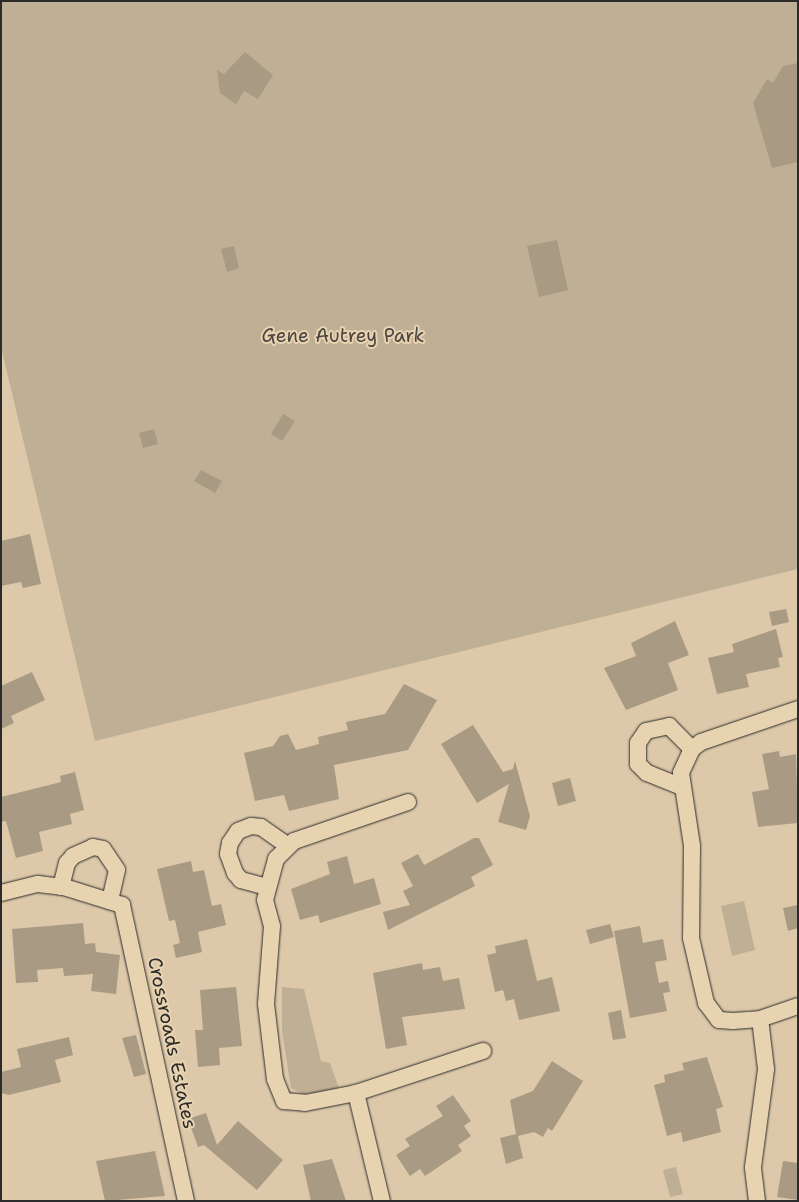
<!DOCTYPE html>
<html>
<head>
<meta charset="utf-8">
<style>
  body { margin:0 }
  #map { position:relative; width:799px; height:1202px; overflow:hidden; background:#ddc9a9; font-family:"Shantell Sans",sans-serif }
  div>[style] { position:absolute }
  .green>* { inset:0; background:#bfaf94 }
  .building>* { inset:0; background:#a89a83 }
  .roads { filter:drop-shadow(0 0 1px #2b2b2b) drop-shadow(0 0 1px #2b2b2b) }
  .street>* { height:16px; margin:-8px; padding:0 8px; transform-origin:8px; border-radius:8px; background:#e8d3b1 }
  span { translate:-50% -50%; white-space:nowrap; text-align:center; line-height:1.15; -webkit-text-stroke:4px #e8d3b1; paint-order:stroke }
  .park-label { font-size:19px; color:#494540 }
  .street-label { font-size:19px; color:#2b2b2b }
  .frame { position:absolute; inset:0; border:2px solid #2b2b2b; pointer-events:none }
</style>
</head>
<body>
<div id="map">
  <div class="green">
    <div style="clip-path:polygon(1px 1px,798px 1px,798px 569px,95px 741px,1px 347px)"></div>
    <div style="clip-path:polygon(744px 901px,755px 950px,732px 956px,721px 906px)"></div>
    <div style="clip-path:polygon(282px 987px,304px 989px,321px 1061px,330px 1063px,340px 1091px,303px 1094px,291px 1088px,282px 1031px)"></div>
    <div style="clip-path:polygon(676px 1167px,683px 1194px,670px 1197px,663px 1170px)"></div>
  </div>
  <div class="building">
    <div style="clip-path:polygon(245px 52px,273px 75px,258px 99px,244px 91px,236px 104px,220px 93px,217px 70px,224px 74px)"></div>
    <div style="clip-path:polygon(798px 63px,798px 162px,772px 168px,753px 103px,767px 79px,773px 83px,783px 66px)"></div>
    <div style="clip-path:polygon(557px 240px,568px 290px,539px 297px,527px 246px)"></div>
    <div style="clip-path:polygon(234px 246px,239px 268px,227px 272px,221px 249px)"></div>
    <div style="clip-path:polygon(283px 414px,295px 421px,282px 441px,271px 434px)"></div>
    <div style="clip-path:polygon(154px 429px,158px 444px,143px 448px,139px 433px)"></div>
    <div style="clip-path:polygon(201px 470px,222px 481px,215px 493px,194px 481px)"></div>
    <div style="clip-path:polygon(30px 534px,41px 584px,23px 588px,21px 582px,1px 586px,1px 541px)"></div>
    <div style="clip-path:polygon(786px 609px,789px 622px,772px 626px,769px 612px)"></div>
    <div style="clip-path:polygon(675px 621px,689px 655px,668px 663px,678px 690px,626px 710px,604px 668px,636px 656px,631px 643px)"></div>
    <div style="clip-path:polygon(776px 629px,783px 657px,778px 658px,780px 667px,746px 674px,749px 687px,717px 694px,708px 658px,734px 652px,732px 644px)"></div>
    <div style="clip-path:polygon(32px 672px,45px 700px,11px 716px,14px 723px,1px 729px,1px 686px)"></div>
    <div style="clip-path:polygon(404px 684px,437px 700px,408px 750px,334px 765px,339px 799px,289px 811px,284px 795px,255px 801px,244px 753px,273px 746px,280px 736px,288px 734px,296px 750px,319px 744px,318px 737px,348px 730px,346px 722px,385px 714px)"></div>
    <div style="clip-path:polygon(473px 725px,503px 772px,513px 769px,515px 761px,530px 816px,526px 830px,498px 822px,509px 784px,477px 803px,441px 744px)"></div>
    <div style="clip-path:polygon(779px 751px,780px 757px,796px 754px,798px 823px,758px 827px,752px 792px,769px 789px,762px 754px)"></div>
    <div style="clip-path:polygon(75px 772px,84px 810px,70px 814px,72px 824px,39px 832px,43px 851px,16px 858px,6px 821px,1px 822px,1px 797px,61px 782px,60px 776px)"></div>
    <div style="clip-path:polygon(570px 778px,576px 801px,558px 806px,552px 783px)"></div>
    <div style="clip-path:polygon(474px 838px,479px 838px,493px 865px,471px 877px,475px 886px,388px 930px,383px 912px,410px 905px,403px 891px,413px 886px,401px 863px,418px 854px,424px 865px)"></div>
    <div style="clip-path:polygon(347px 856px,354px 884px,374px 878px,381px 904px,320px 923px,318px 915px,300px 920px,291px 889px,330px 874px,327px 862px)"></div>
    <div style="clip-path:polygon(191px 861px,193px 872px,204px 870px,212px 906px,221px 904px,226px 925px,198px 932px,202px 952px,176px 958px,173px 945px,180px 943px,175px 920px,169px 921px,157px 869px)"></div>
    <div style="clip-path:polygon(798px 905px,798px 928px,788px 931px,783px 908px)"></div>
    <div style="clip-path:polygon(83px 923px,85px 944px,95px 943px,96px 952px,120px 955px,116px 994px,91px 991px,93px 974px,64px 976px,63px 968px,37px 970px,38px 982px,16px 983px,12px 929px)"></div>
    <div style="clip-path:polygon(610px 924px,614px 937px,590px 944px,586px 930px)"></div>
    <div style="clip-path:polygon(640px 926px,643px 943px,663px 939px,667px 960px,655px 962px,659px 983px,668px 981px,670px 992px,663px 993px,667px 1011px,630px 1018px,614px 931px)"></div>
    <div style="clip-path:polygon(527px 939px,537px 981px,552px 977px,560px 1011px,519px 1020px,514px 999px,506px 1001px,503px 990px,495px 992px,487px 955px,496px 953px,495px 946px)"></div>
    <div style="clip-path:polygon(422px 963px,423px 970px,440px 967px,443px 981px,459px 978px,465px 1009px,402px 1017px,407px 1045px,386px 1049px,373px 973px)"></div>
    <div style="clip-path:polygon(236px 987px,242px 1046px,219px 1048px,220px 1065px,198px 1067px,195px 1030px,203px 1030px,200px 990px)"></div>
    <div style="clip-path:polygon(621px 1010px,626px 1038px,613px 1040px,608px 1013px)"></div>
    <div style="clip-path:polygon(136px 1035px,146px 1074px,134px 1077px,122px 1038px)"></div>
    <div style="clip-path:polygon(69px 1037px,73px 1055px,55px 1060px,61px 1082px,9px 1095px,1px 1093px,1px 1072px,21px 1067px,17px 1049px)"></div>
    <div style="clip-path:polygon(707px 1057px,723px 1107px,716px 1109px,721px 1132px,683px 1142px,681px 1132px,667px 1136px,654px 1085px,665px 1082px,664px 1075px,684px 1070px,682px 1063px)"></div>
    <div style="clip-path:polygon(552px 1061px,583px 1081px,552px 1131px,548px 1128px,543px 1137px,534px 1132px,518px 1136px,523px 1158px,506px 1164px,500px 1138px,516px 1134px,510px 1100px,533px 1091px)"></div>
    <div style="clip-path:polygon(453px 1095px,471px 1121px,464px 1126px,471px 1136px,458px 1145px,462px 1151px,425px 1176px,420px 1169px,410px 1176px,396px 1155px,410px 1146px,405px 1139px,443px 1116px,436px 1106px)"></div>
    <div style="clip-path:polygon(206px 1113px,217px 1145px,238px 1121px,283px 1160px,257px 1190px,204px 1145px,198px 1147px,188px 1119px)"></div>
    <div style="clip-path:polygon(155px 1151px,165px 1196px,105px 1201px,96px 1161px)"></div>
    <div style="clip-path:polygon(332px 1159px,346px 1201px,311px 1201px,303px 1165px)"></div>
    <div style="clip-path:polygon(783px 1161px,798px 1163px,798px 1200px,777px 1197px)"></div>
  </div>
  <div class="roads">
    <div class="street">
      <div style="left:798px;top:709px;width:102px;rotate:161.2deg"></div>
      <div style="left:701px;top:742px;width:11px;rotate:142deg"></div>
      <div style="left:692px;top:749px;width:26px;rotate:115deg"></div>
      <div style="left:681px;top:773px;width:74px;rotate:81.4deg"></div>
      <div style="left:692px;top:846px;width:92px;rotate:90.6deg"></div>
      <div style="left:691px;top:938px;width:67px;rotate:77deg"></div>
      <div style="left:706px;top:1003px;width:21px;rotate:53deg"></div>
      <div style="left:719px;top:1020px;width:14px;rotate:4deg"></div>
      <div style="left:733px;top:1021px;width:27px;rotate:-4deg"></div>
      <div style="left:760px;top:1019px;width:40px;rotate:-18.9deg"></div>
      <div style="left:682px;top:787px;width:38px;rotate:-158deg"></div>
      <div style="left:647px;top:773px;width:13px;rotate:-135deg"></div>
      <div style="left:638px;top:764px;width:21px;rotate:-90deg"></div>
      <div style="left:638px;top:743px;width:14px;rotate:-56deg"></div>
      <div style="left:646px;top:731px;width:24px;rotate:-12deg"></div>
      <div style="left:669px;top:726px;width:33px;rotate:45deg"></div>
      <div style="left:408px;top:802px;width:120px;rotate:161.1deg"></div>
      <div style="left:294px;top:841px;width:25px;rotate:135deg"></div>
      <div style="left:276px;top:859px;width:42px;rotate:105deg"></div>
      <div style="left:265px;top:900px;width:27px;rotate:75deg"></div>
      <div style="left:272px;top:926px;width:78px;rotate:94.4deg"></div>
      <div style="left:266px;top:1004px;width:76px;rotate:83.2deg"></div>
      <div style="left:275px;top:1079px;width:24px;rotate:68deg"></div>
      <div style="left:284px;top:1101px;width:21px;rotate:5deg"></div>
      <div style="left:305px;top:1103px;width:52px;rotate:-11.1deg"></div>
      <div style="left:356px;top:1093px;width:134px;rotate:-18.3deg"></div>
      <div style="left:61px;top:887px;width:25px;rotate:-76deg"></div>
      <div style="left:67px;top:863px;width:9px;rotate:-49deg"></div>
      <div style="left:73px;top:856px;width:22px;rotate:-24deg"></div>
      <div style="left:93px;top:847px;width:10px;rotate:11deg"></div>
      <div style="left:103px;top:849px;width:25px;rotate:56deg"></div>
      <div style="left:117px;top:870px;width:32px;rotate:103deg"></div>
      <div style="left:267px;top:887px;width:27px;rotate:-165deg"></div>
      <div style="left:241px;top:880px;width:9px;rotate:-131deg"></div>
      <div style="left:235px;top:873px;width:20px;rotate:-110deg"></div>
      <div style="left:228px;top:854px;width:11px;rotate:-80deg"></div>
      <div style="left:230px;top:843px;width:14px;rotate:-56deg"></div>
      <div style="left:238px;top:831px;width:14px;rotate:-21deg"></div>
      <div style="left:251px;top:826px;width:10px;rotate:6deg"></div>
      <div style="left:261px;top:827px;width:33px;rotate:35deg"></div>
      <div style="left:1px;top:893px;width:38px;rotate:-14deg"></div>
      <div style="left:38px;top:884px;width:26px;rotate:7deg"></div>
      <div style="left:64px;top:887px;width:61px;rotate:17.2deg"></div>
      <div style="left:122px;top:905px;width:303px;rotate:77.8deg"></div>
      <div style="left:356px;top:1093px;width:111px;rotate:76.5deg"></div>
      <div style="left:757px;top:1201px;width:34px;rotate:-97deg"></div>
      <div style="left:753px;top:1167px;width:99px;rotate:-82.4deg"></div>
      <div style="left:766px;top:1069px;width:50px;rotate:-96.8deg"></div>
    </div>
  </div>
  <div class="park-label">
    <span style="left:343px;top:336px">Gene Autrey Park</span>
  </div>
  <div class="street-label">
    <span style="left:172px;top:1043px;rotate:78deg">Crossroads Estates</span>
  </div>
  <div class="frame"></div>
</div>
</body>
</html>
